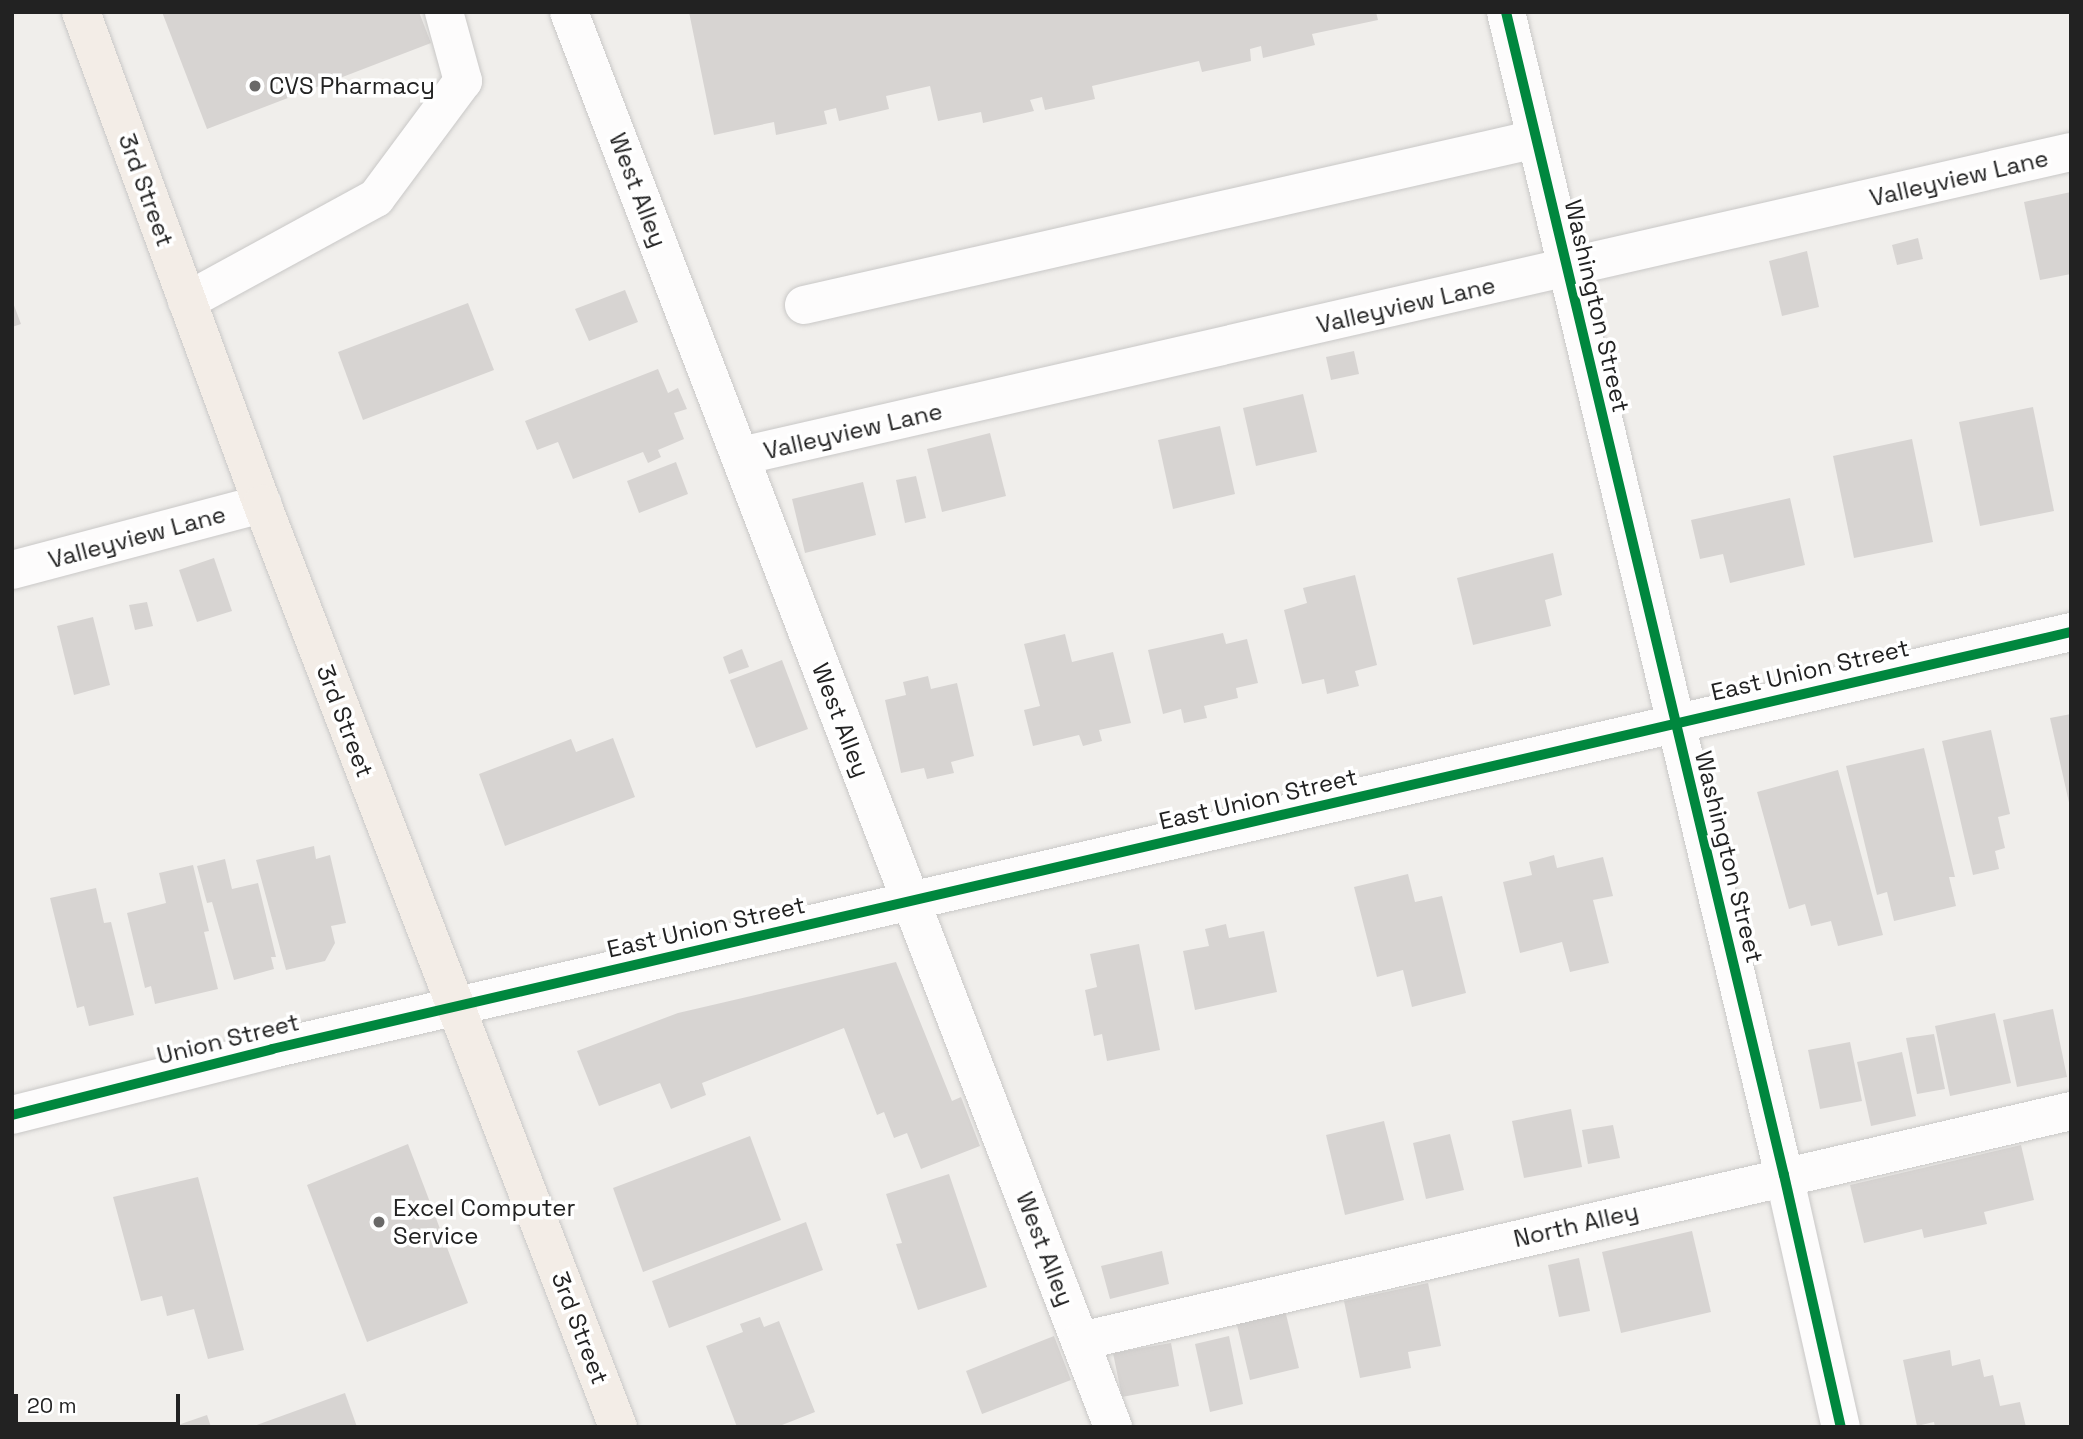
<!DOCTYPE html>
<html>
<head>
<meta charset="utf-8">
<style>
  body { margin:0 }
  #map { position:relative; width:2083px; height:1439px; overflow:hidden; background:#f0eeeb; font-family:"Space Grotesk",sans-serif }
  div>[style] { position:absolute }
  .building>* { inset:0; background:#d7d4d2 }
  .roads { filter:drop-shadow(0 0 2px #c9c8c7) drop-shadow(0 0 2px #c9c8c7) }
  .minor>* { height:38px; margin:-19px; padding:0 19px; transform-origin:19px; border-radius:19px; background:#fdfcfc }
  .major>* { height:38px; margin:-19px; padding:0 19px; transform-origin:19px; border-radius:19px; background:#f3ede7 }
  .cycleway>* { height:10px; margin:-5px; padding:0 5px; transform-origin:5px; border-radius:5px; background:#00873e }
  .dots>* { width:19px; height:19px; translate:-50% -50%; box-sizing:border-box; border:4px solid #fff; border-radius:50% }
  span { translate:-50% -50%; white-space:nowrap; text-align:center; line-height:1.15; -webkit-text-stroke:7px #fff; paint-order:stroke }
  .poi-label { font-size:24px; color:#222 }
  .left { translate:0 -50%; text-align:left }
  .street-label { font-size:24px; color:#222 }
  .frame { position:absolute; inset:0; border:14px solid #222; pointer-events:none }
  .scale { position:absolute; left:14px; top:1394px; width:166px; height:32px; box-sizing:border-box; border:4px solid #222; border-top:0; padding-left:9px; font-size:21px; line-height:24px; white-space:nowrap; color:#222; -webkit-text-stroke:5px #fff; paint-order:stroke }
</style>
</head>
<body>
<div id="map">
  <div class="building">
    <div style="clip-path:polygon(162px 12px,419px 12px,431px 43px,207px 129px)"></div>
    <div style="clip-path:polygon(689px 12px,1376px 12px,1378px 20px,1312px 34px,1315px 45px,1263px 58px,1261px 46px,1250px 49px,1251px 61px,1202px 72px,1199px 61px,1092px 86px,1095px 99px,1045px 110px,1042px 97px,1030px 100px,1034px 111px,983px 123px,981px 112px,938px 121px,930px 86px,886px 96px,889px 109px,839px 121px,836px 108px,824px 111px,827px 124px,776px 135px,774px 122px,714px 135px)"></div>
    <div style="clip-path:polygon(2071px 192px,2071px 274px,2040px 280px,2024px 202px)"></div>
    <div style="clip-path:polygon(1918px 238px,1923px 259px,1897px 265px,1892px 245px)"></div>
    <div style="clip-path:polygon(1807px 251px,1819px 307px,1782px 316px,1769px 261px)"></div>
    <div style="clip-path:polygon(625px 290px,638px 322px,589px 341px,575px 309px)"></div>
    <div style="clip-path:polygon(12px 300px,21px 324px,12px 327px)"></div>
    <div style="clip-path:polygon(468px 303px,494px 370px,363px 420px,338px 352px)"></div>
    <div style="clip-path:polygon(1354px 351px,1359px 374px,1331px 380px,1326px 357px)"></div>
    <div style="clip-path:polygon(658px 369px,668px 393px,678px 388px,687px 409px,674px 413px,684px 439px,658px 450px,661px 457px,648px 463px,643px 452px,573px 479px,558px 442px,537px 450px,525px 421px)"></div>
    <div style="clip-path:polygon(1303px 394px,1317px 452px,1256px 466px,1243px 408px)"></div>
    <div style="clip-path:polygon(2033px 407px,2054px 511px,1980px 526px,1959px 422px)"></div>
    <div style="clip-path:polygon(1220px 426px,1235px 494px,1173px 509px,1158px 440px)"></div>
    <div style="clip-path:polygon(990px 433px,1006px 496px,942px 512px,927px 449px)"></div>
    <div style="clip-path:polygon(1912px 439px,1933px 542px,1854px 558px,1833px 456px)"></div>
    <div style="clip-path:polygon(676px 462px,688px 494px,639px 513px,627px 481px)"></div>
    <div style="clip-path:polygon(916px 476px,926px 518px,905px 523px,896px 480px)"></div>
    <div style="clip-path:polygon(863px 482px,876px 535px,805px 553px,792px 499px)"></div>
    <div style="clip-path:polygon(1790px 498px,1805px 565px,1730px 583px,1723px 554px,1700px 559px,1691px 520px)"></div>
    <div style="clip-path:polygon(1553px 553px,1562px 595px,1545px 600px,1551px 626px,1473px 645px,1457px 578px)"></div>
    <div style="clip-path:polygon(214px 558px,232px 611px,197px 622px,179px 570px)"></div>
    <div style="clip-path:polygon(1355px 575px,1377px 665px,1355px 671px,1359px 686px,1327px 694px,1324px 679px,1302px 684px,1284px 610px,1307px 603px,1303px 588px)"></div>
    <div style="clip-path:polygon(147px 602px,153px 626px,135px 630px,129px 605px)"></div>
    <div style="clip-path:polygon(93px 617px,110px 685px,74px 695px,57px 626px)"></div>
    <div style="clip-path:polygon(1223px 633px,1226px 644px,1247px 639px,1258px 683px,1236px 688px,1238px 698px,1204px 706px,1207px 718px,1184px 723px,1181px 709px,1163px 714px,1148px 650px)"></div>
    <div style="clip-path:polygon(1065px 634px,1072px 662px,1113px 652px,1131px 723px,1099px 730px,1102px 741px,1083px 746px,1079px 735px,1033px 746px,1024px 710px,1040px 706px,1024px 644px)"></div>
    <div style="clip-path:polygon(742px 649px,749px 667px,729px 674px,723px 657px)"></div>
    <div style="clip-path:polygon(782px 660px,808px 729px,756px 748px,730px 680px)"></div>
    <div style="clip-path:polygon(928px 676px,931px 689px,957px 683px,974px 756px,951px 762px,954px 773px,927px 779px,924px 768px,901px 773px,885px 700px,906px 695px,903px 682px)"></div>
    <div style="clip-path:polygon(2071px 714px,2071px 807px,2070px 807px,2050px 718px)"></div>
    <div style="clip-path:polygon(1991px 730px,2010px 814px,1998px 817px,2005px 848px,1995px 851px,1999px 869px,1973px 875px,1942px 741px)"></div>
    <div style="clip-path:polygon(613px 738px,635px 797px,505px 846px,479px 774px,571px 739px,576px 752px)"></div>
    <div style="clip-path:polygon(1924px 748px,1955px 877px,1949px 877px,1956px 906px,1894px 921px,1887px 892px,1877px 895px,1846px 766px)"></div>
    <div style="clip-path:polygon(1838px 770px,1883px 935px,1838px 946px,1831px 921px,1811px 926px,1805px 904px,1789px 909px,1757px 792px)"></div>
    <div style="clip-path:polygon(314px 846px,316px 859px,330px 855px,346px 923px,331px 926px,335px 943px,325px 961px,286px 970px,256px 860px)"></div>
    <div style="clip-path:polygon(1554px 855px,1557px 868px,1603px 857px,1613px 896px,1593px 900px,1609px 963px,1570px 972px,1562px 942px,1520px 953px,1503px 882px,1532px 875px,1529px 862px)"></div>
    <div style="clip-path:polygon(225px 859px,232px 889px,258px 883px,276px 957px,271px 957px,274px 969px,234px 980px,212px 902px,207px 903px,197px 866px)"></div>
    <div style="clip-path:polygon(193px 865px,209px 931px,204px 932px,218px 989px,155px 1004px,151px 986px,145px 988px,127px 913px,166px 903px,159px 873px)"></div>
    <div style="clip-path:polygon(1408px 874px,1415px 902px,1442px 896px,1466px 993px,1412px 1007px,1403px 970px,1377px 977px,1354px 887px)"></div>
    <div style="clip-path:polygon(96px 888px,104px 923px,111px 922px,134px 1015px,89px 1026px,84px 1006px,77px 1008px,50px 898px)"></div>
    <div style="clip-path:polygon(1226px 924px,1229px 938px,1264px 931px,1277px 992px,1195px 1010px,1183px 951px,1209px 946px,1205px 929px)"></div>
    <div style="clip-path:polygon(1139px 944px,1160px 1050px,1107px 1061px,1102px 1034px,1094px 1036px,1085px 990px,1097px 987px,1090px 954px)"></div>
    <div style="clip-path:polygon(896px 962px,952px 1101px,961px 1097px,980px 1146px,921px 1169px,907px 1133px,894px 1138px,884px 1112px,877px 1115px,844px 1028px,702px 1083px,706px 1095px,671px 1109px,660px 1083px,599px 1106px,577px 1051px,678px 1013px)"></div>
    <div style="clip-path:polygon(2053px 1009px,2067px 1077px,2017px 1087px,2003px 1020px)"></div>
    <div style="clip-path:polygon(1995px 1013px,2011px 1083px,1950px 1096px,1935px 1026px)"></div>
    <div style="clip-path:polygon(1934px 1034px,1945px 1089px,1917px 1094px,1906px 1038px)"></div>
    <div style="clip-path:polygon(1850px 1042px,1862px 1101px,1820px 1109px,1808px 1050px)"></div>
    <div style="clip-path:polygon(1902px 1052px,1916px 1116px,1871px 1126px,1857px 1062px)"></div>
    <div style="clip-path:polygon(1571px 1109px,1582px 1167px,1524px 1178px,1512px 1121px)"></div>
    <div style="clip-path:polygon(1384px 1121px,1404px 1200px,1345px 1215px,1326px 1135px)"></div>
    <div style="clip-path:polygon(1613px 1125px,1620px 1158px,1588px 1164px,1582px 1130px)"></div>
    <div style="clip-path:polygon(1450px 1134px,1464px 1190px,1426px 1199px,1413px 1143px)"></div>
    <div style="clip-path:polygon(750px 1136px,781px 1220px,643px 1272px,613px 1188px)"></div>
    <div style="clip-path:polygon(408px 1144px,468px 1303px,367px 1342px,307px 1185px)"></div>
    <div style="clip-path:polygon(2021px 1145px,2034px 1200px,1984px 1212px,1987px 1224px,1924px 1238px,1922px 1229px,1864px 1243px,1850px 1185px)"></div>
    <div style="clip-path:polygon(949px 1174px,987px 1287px,918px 1310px,896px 1244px,902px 1243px,886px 1194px)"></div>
    <div style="clip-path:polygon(198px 1177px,244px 1350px,208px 1359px,194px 1309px,167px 1316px,162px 1296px,141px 1301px,113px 1197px)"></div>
    <div style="clip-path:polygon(806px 1222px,823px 1270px,669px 1328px,652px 1281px)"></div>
    <div style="clip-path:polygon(1692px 1231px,1711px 1312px,1621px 1333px,1602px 1252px)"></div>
    <div style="clip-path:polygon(1162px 1251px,1169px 1284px,1110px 1299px,1101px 1266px)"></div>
    <div style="clip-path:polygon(1579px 1258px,1590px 1311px,1559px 1317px,1548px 1265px)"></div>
    <div style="clip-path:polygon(1428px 1283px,1441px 1346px,1408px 1352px,1411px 1368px,1360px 1378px,1344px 1301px)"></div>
    <div style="clip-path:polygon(1285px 1310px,1299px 1368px,1250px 1380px,1236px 1321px)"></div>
    <div style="clip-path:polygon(760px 1317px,764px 1327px,779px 1321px,815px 1412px,777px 1427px,737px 1427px,706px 1346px,743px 1332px,740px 1324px)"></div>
    <div style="clip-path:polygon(1054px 1336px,1071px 1380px,982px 1414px,966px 1371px)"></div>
    <div style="clip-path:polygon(1229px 1336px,1243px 1404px,1210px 1412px,1195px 1344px)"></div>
    <div style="clip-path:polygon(1171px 1343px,1179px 1386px,1122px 1397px,1113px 1353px)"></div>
    <div style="clip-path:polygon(1950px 1350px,1952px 1366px,1980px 1359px,1984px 1377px,1993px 1375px,2000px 1406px,2020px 1402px,2026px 1427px,1935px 1427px,1934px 1422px,1917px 1426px,1903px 1360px)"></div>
    <div style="clip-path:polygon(345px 1393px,357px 1427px,254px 1427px,254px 1426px)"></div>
    <div style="clip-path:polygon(207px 1415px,211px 1427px,175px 1427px,175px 1426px)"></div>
  </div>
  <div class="roads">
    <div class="minor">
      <div style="left:569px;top:12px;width:1516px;rotate:68.97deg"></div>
      <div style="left:1506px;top:12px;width:1196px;rotate:76.56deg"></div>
      <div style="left:1784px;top:1175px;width:258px;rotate:77.3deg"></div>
      <div style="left:187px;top:301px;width:215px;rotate:-28.6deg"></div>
      <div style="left:376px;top:198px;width:146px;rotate:-53.4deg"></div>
      <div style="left:463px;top:81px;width:72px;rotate:-105.4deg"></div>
      <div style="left:804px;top:305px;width:751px;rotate:-12.78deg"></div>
      <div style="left:741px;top:456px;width:1364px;rotate:-12.88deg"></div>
      <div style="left:12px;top:570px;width:259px;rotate:-14.8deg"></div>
      <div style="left:12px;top:1115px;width:268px;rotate:-14.2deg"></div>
      <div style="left:272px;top:1049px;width:1847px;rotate:-13.05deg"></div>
      <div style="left:1081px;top:1341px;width:1016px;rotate:-13.08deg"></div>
    </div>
    <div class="major">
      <div style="left:81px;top:12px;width:524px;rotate:69.8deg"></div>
      <div style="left:262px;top:504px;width:989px;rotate:68.91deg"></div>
    </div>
  </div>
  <div class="cycleway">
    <div style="left:1506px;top:12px;width:1196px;rotate:76.56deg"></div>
    <div style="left:1784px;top:1175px;width:258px;rotate:77.3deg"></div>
    <div style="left:12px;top:1115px;width:268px;rotate:-14.2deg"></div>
    <div style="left:272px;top:1049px;width:1847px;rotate:-13.05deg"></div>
  </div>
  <div class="dots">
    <div style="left:255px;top:86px;background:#6a6968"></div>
    <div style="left:379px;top:1222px;background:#6a6968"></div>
  </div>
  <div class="poi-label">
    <span class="left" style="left:269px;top:86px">CVS Pharmacy</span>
    <span class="left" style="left:393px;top:1222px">Excel Computer<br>Service</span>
  </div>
  <div class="street-label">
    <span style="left:1959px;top:178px;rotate:-13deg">Valleyview Lane</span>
    <span style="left:146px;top:190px;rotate:70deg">3rd Street</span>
    <span style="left:638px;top:190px;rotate:69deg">West Alley</span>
    <span style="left:1406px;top:305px;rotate:-13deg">Valleyview Lane</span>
    <span style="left:1597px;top:306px;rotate:77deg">Washington Street</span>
    <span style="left:853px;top:431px;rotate:-13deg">Valleyview Lane</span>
    <span style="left:137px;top:537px;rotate:-15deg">Valleyview Lane</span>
    <span style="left:1810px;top:670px;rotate:-13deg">East Union Street</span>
    <span style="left:841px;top:720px;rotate:69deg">West Alley</span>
    <span style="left:345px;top:721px;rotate:69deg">3rd Street</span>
    <span style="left:1258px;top:799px;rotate:-13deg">East Union Street</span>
    <span style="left:1729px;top:857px;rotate:76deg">Washington Street</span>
    <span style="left:706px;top:927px;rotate:-13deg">East Union Street</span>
    <span style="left:228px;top:1039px;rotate:-14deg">Union Street</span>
    <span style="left:1576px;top:1225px;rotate:-13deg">North Alley</span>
    <span style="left:1045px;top:1249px;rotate:69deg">West Alley</span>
    <span style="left:580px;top:1328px;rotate:69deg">3rd Street</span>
  </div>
  <div class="frame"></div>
  <div class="scale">20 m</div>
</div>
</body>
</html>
